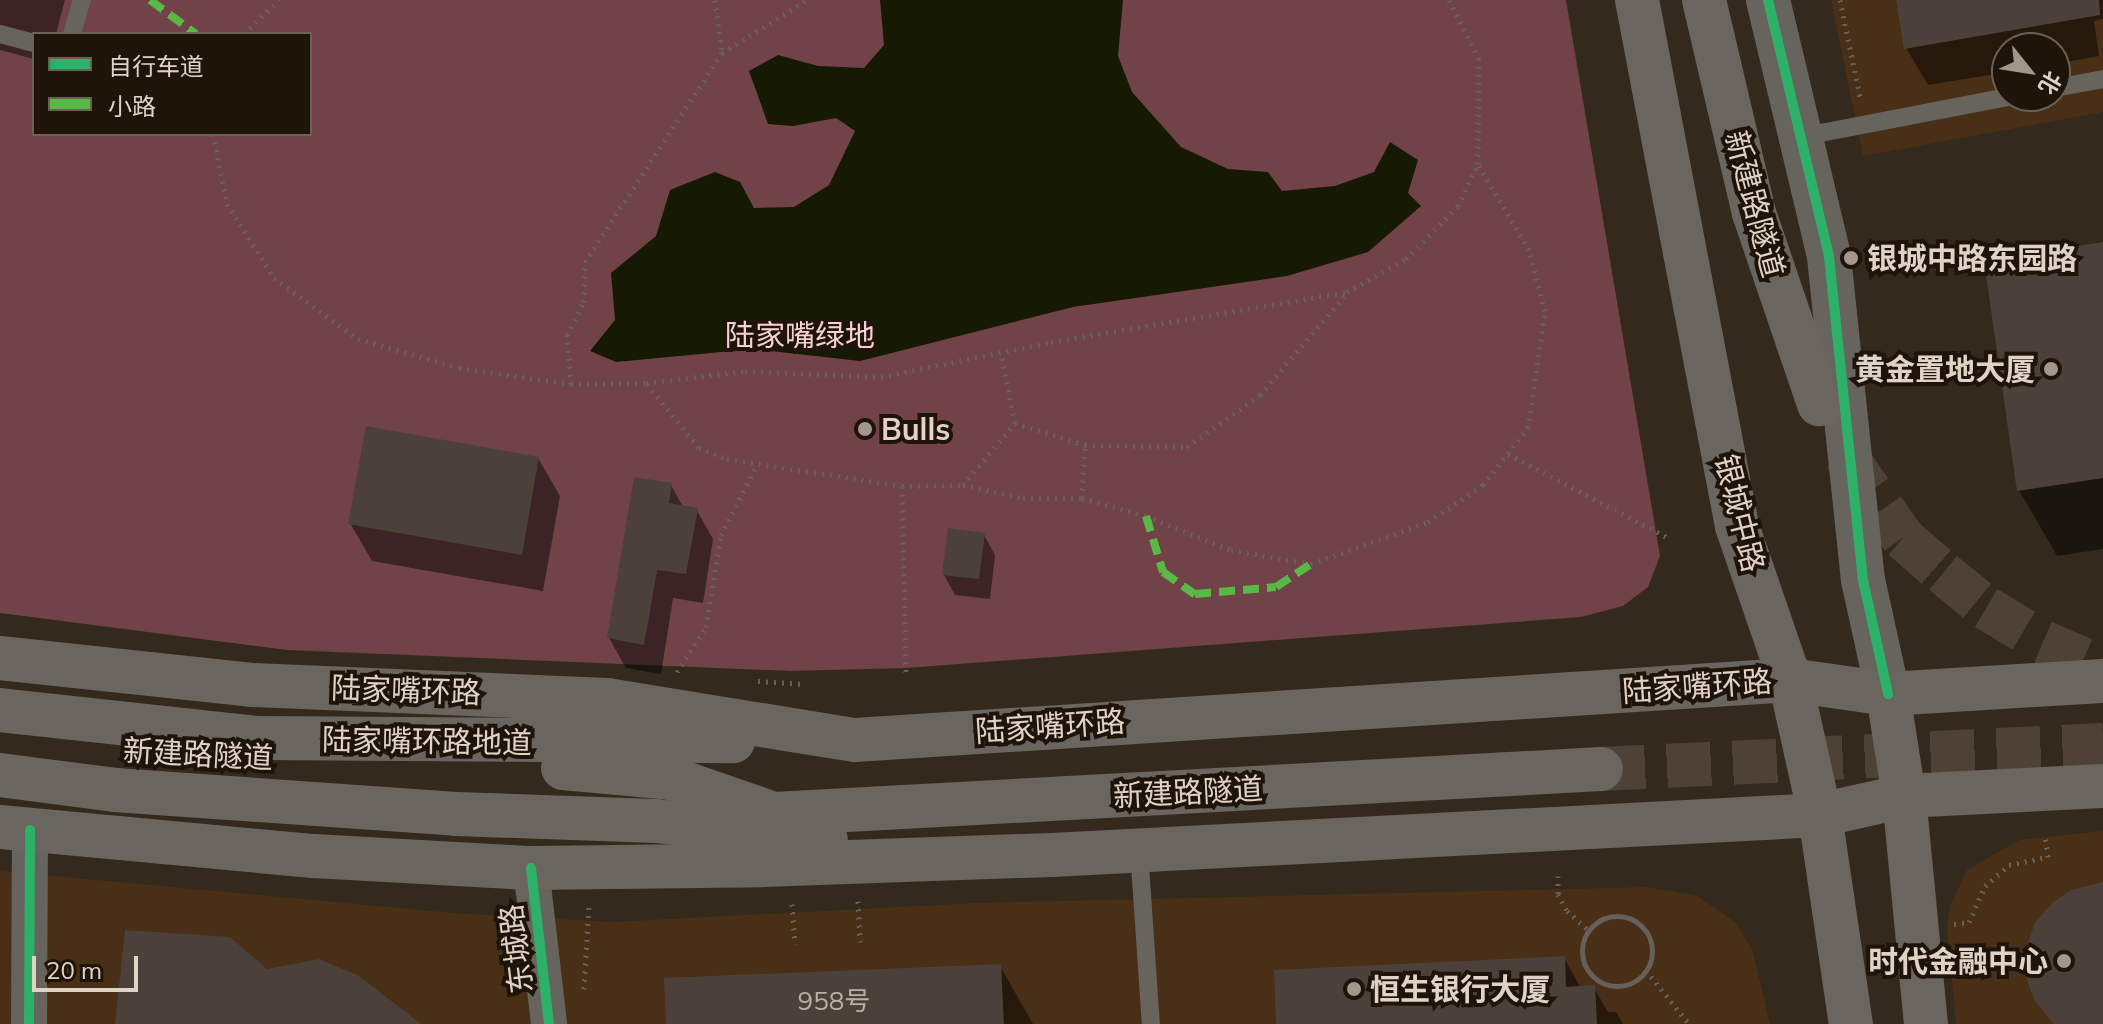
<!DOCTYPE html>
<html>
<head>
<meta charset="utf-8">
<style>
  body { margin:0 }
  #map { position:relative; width:2103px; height:1024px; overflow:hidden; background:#34291d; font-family:Mulish,"Noto Sans SC",sans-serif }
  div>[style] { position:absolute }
  .built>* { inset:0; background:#482f15 }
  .green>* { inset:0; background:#714248 }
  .water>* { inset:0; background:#161a03 }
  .shadow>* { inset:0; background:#0007 }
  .building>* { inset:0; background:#4c413a }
  .secondary-tunnel>* { height:44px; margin-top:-22px; transform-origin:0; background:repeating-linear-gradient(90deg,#4e4236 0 44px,transparent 0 66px) }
  .path>* { height:5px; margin-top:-2.5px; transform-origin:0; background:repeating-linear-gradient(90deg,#65605a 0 2px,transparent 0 8px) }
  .path>.ring { margin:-2.5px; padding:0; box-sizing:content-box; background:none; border:5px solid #65605a; border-radius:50% }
  .service>* { height:18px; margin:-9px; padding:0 9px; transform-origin:9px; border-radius:9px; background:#67645e }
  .minor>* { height:36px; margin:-18px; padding:0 18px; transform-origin:18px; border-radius:18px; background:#67645e }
  .tertiary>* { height:44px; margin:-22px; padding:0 22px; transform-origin:22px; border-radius:22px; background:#67645e }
  .secondary>* { height:44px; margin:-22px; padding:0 22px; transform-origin:22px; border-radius:22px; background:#6a655e }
  .quiet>* { height:8px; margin-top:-4px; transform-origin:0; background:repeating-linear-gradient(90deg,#58b947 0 16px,transparent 0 24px) }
  .cycleway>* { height:10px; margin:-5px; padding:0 5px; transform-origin:5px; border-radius:5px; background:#2db169 }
  .dots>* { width:22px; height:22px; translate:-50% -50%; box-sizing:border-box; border:4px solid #1e140a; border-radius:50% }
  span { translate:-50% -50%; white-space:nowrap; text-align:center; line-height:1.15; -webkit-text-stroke:8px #1e140a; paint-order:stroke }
  .number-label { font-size:26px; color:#bbaea2 }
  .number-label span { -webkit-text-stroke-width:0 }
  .street-label { font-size:30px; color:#e0d2c5 }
  .poi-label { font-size:30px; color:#e0d2c5; font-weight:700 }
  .left { translate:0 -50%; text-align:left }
  .right { translate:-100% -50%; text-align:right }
  .park-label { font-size:30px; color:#f7d0d6 }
  .legend { position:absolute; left:32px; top:32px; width:280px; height:104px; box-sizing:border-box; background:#1e140a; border:2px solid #6c6055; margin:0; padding:10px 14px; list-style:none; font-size:24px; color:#e0d2c5 }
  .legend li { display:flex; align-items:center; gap:16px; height:40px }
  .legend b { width:40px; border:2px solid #6c6055 }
  .north { position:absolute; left:1991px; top:32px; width:80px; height:80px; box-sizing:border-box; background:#1e140a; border:2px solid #6c6055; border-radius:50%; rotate:120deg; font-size:22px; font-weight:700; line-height:32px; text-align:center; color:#e0d2c5 }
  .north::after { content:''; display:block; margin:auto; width:28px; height:36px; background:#a4978a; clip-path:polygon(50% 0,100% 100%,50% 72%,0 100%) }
  .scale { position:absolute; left:32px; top:956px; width:106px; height:36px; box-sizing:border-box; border:4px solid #e0d2c5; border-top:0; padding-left:10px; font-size:24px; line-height:28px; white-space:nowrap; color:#e0d2c5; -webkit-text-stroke:6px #1e140a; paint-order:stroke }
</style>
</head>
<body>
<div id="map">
  <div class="built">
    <div style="clip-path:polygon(evenodd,1831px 0,2103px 0,2103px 112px,1863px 156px,1831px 0,2007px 48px,2055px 48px,2055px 96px,2007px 96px,2007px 48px)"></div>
    <div style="clip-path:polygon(2103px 831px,2103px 1024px,1956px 1024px,1947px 926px,1950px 906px,1967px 870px,2019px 840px)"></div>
    <div style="clip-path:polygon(0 871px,453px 913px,612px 922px,975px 903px,1648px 887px,1697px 896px,1735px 922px,1752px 949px,1770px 1024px,0 1024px)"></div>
  </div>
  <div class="green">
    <div style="clip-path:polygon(evenodd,0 0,1566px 0,1660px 556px,1648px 587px,1623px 606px,1581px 617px,906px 668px,791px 671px,287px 650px,0 613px,0 0,34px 34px,310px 34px,310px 134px,34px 134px,34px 34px)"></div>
  </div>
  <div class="water">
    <div style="clip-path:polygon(880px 0,1123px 0,1118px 56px,1132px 92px,1181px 147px,1228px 169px,1268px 172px,1282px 191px,1335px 186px,1374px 172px,1390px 142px,1418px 160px,1408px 193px,1421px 206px,1368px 252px,1287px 276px,1073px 307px,860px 361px,753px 349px,616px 362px,590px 351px,615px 320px,611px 273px,656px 236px,670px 190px,715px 172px,740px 182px,754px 208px,794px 207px,829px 185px,855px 131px,836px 118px,793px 126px,768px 124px,749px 71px,778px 55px,818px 66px,864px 68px,884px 45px)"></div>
  </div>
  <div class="shadow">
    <div style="clip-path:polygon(0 0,65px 0,56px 34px,34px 34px,34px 59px,0 50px)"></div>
    <div style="clip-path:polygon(1898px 0,2103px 0,2103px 19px,2094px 21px,2099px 56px,2055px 64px,2055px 48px,2007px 48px,2007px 72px,1928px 85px,1906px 48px)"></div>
    <div style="clip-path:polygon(2103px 245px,2103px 549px,2057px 556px,2019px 490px)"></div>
    <div style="clip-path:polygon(538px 458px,560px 496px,543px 591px,372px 561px,350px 523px)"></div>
    <div style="clip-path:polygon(671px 485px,683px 507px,696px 509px,713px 539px,703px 603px,673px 598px,661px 674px,626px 668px,609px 638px)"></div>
    <div style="clip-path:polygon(984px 535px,995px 555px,990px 599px,955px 595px,944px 575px)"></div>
    <div style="clip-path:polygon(1564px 958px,1581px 988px,1594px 988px,1608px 1012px,1616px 1012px,1623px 1024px,1278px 1024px)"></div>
    <div style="clip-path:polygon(1000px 966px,1033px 1024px,668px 1024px)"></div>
  </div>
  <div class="building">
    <div style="clip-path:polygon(1896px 0,2099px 0,2100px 15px,1904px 49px)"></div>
    <div style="clip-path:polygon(2103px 242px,2103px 478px,2017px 491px,1984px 261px)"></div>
    <div style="clip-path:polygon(366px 426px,539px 457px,522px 555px,348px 524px)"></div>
    <div style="clip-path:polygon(634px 477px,672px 483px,669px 503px,698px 508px,686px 574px,657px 570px,644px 645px,607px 638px)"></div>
    <div style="clip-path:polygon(948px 528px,985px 533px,979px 579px,942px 575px)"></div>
    <div style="clip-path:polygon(2103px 882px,2103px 1024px,2054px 1024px,2034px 1000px,2025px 974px,2026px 948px,2035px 923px,2051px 904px,2071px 890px)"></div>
    <div style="clip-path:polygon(125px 930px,230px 937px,267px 969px,319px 959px,359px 976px,421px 1024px,115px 1024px)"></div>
    <div style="clip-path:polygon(1565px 956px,1566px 987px,1595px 985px,1597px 1024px,1276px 1024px,1274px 970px)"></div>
    <div style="clip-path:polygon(1001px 964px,1004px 1024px,666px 1024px,664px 978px)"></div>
  </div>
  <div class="secondary-tunnel">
    <div style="left:1845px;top:455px;width:101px;rotate:55.1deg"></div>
    <div style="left:1903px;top:538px;width:53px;rotate:41.2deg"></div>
    <div style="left:1943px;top:573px;width:55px;rotate:39.1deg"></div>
    <div style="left:1986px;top:608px;width:66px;rotate:30.8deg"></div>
    <div style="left:2043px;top:642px;width:65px;rotate:23.4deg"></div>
    <div style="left:1601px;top:769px;width:503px;rotate:-2.74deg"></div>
  </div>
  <div class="path">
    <div style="left:715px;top:0;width:53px;rotate:82.5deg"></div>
    <div style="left:1840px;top:0;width:103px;rotate:78.3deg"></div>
    <div style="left:244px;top:34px;width:49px;rotate:-44.2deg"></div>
    <div style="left:213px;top:134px;width:71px;rotate:78.7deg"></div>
    <div style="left:227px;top:204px;width:88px;rotate:57.6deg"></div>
    <div style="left:274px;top:278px;width:104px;rotate:36deg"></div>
    <div style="left:358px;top:339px;width:105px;rotate:16deg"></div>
    <div style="left:459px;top:368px;width:113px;rotate:8.1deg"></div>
    <div style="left:571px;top:384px;width:75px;rotate:-0.8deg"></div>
    <div style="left:646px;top:383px;width:100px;rotate:-6.9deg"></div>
    <div style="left:745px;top:371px;width:136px;rotate:2.5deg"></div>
    <div style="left:881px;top:377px;width:174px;rotate:-11.6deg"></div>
    <div style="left:1051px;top:342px;width:300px;rotate:-9.6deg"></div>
    <div style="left:1347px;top:292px;width:68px;rotate:-29.2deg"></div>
    <div style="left:1406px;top:259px;width:74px;rotate:-45.5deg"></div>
    <div style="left:1458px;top:206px;width:47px;rotate:-64.5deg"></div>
    <div style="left:1478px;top:164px;width:105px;rotate:-89.5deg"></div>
    <div style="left:1479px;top:59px;width:66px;rotate:-117deg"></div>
    <div style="left:571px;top:384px;width:49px;rotate:-94.7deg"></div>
    <div style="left:567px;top:335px;width:37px;rotate:-63deg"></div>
    <div style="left:584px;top:302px;width:40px;rotate:-88.6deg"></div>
    <div style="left:585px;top:262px;width:250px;rotate:-56.8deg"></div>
    <div style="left:722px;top:53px;width:100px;rotate:-31.9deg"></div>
    <div style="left:647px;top:384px;width:82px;rotate:50.9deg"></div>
    <div style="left:699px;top:448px;width:30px;rotate:21deg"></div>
    <div style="left:727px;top:459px;width:177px;rotate:8.8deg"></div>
    <div style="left:902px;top:486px;width:61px;rotate:-0.9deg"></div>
    <div style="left:963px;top:485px;width:81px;rotate:-50deg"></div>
    <div style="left:1015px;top:423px;width:70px;rotate:-101.5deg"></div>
    <div style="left:1015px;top:423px;width:73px;rotate:17.4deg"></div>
    <div style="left:1085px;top:445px;width:102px;rotate:1.1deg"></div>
    <div style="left:1187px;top:447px;width:90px;rotate:-35.5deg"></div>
    <div style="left:1260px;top:395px;width:134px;rotate:-49.5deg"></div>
    <div style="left:1508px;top:454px;width:182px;rotate:27.6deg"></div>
    <div style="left:963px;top:485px;width:61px;rotate:12.2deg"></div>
    <div style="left:1023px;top:498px;width:59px"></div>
    <div style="left:1082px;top:498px;width:66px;rotate:15.7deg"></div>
    <div style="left:1146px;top:516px;width:92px;rotate:21.8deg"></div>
    <div style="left:1231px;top:550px;width:81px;rotate:9.9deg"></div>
    <div style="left:1311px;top:564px;width:124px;rotate:-19.7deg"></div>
    <div style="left:1428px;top:522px;width:66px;rotate:-33.9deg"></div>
    <div style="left:1483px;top:485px;width:73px;rotate:-51.7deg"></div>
    <div style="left:1528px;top:428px;width:118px;rotate:-81.7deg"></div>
    <div style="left:1545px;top:311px;width:63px;rotate:-104.7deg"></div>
    <div style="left:1529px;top:250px;width:100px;rotate:-120.7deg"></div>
    <div style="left:902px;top:486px;width:191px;rotate:88.8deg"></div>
    <div style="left:1082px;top:498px;width:53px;rotate:-86.8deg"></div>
    <div style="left:677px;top:672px;width:54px;rotate:-57.2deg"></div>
    <div style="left:706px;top:627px;width:93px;rotate:-80.7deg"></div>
    <div style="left:721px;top:535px;width:76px;rotate:-62.8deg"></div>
    <div style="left:758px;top:681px;width:46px;rotate:3.7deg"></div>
    <div style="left:1558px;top:876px;width:18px;rotate:90deg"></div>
    <div style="left:1558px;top:894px;width:19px;rotate:62deg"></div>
    <div style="left:1567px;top:911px;width:29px;rotate:41deg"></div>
    <div style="left:858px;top:901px;width:41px;rotate:87.2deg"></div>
    <div style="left:792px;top:904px;width:40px;rotate:85.7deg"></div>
    <div class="ring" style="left:1582px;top:916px;width:65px;height:65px"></div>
    <div style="left:1954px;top:924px;width:15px;rotate:-8deg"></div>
    <div style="left:1969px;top:922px;width:39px;rotate:-66deg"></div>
    <div style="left:1985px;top:886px;width:32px;rotate:-41deg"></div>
    <div style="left:2009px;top:865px;width:40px;rotate:-12deg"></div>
    <div style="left:2048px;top:857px;width:21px;rotate:-98deg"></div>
    <div style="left:1646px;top:970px;width:69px;rotate:51.5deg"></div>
    <div style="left:584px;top:989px;width:85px;rotate:-86.6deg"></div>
  </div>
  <div class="service">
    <div style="left:0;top:34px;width:35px;rotate:15deg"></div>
    <div style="left:72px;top:34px;width:35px;rotate:-74deg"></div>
    <div style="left:2055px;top:88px;width:49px;rotate:-10.6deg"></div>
    <div style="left:1800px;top:137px;width:216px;rotate:-10.9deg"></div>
    <div style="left:1139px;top:850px;width:174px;rotate:86.1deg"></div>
  </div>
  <div class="minor">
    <div style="left:531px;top:868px;width:157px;rotate:83.4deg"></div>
    <div style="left:29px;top:1024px;width:194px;rotate:-89.7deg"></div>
  </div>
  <div class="tertiary">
    <div style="left:1768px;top:0;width:264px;rotate:76.6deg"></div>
    <div style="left:1829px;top:257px;width:325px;rotate:84deg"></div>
    <div style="left:1863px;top:580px;width:117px;rotate:77.6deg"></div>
  </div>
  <div class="secondary">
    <div style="left:1637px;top:0;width:535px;rotate:79.24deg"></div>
    <div style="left:1737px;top:526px;width:163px;rotate:71deg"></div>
    <div style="left:1790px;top:680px;width:138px;rotate:77.5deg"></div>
    <div style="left:1820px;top:815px;width:211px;rotate:81.6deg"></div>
    <div style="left:1704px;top:0;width:219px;rotate:76.8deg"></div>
    <div style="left:1754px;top:213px;width:202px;rotate:71.2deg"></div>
    <div style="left:0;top:658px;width:253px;rotate:6.1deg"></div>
    <div style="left:252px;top:685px;width:355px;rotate:2.4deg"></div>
    <div style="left:607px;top:700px;width:251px;rotate:9.2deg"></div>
    <div style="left:855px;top:740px;width:937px;rotate:-3.67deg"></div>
    <div style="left:1790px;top:680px;width:99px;rotate:8.1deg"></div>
    <div style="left:1888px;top:694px;width:215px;rotate:-3.5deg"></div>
    <div style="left:1888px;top:694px;width:103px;rotate:81.1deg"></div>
    <div style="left:1904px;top:796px;width:229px;rotate:84.5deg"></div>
    <div style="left:0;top:710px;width:260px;rotate:6.2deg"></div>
    <div style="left:258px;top:738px;width:475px;rotate:0.4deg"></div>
    <div style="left:563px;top:768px;width:107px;rotate:5.3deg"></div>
    <div style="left:670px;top:778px;width:110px;rotate:19.1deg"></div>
    <div style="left:0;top:775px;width:116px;rotate:7.4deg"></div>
    <div style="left:115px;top:790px;width:342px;rotate:4deg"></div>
    <div style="left:456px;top:814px;width:200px;rotate:2deg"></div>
    <div style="left:656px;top:821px;width:171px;rotate:6.4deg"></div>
    <div style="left:774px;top:814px;width:828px;rotate:-3.11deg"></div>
    <div style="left:0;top:827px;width:315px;rotate:5.3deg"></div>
    <div style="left:314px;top:856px;width:217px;rotate:3.2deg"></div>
    <div style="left:531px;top:868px;width:232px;rotate:-0.7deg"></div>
    <div style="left:763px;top:865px;width:289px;rotate:-2deg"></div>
    <div style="left:1052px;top:855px;width:769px;rotate:-2.98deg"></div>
    <div style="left:1820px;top:815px;width:86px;rotate:-12.7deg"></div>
    <div style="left:1904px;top:796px;width:199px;rotate:-2.9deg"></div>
  </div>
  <div class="quiet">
    <div style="left:150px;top:0;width:57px;rotate:36.5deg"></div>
    <div style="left:1146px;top:516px;width:59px;rotate:73.1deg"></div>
    <div style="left:1163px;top:572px;width:39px;rotate:35deg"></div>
    <div style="left:1195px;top:594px;width:81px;rotate:-4.9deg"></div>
    <div style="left:1276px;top:587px;width:42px;rotate:-33.3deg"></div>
  </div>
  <div class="cycleway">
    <div style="left:1768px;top:0;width:264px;rotate:76.6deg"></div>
    <div style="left:1829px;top:257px;width:325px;rotate:84deg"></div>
    <div style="left:1863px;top:580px;width:117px;rotate:77.6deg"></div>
    <div style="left:531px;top:868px;width:157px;rotate:83.4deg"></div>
    <div style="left:29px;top:1024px;width:194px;rotate:-89.7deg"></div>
  </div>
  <div class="dots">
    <div style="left:1851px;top:258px;background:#a4978a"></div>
    <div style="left:2051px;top:369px;background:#a4978a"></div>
    <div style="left:865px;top:429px;background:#a4978a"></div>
    <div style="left:2064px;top:961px;background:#a4978a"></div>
    <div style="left:1354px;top:989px;background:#a4978a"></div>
  </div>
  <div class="number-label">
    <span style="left:834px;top:1001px">958号</span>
  </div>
  <div class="street-label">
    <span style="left:1755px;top:204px;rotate:75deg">新建路隧道</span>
    <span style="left:1740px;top:513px;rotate:76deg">银城中路</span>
    <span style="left:1697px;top:686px;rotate:-4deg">陆家嘴环路</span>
    <span style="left:406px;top:690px;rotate:2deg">陆家嘴环路</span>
    <span style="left:1050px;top:726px;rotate:-4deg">陆家嘴环路</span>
    <span style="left:427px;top:741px;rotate:1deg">陆家嘴环路地道</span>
    <span style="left:198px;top:754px;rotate:3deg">新建路隧道</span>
    <span style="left:1188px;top:792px;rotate:-3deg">新建路隧道</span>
    <span style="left:516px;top:949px;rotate:-97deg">东城路</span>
  </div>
  <div class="poi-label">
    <span class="left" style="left:1867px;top:258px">银城中路东园路</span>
    <span class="right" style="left:2035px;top:369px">黄金置地大厦</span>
    <span class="left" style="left:881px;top:429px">Bulls</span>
    <span class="right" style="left:2048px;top:961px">时代金融中心</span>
    <span class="left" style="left:1370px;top:989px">恒生银行大厦</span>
  </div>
  <div class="park-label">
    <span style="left:800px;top:335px">陆家嘴绿地</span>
  </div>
  <ul class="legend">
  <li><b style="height:10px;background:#2db169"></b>自行车道</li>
  <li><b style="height:10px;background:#58b947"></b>小路</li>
  </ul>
  <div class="north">北</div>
  <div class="scale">20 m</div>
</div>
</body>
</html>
